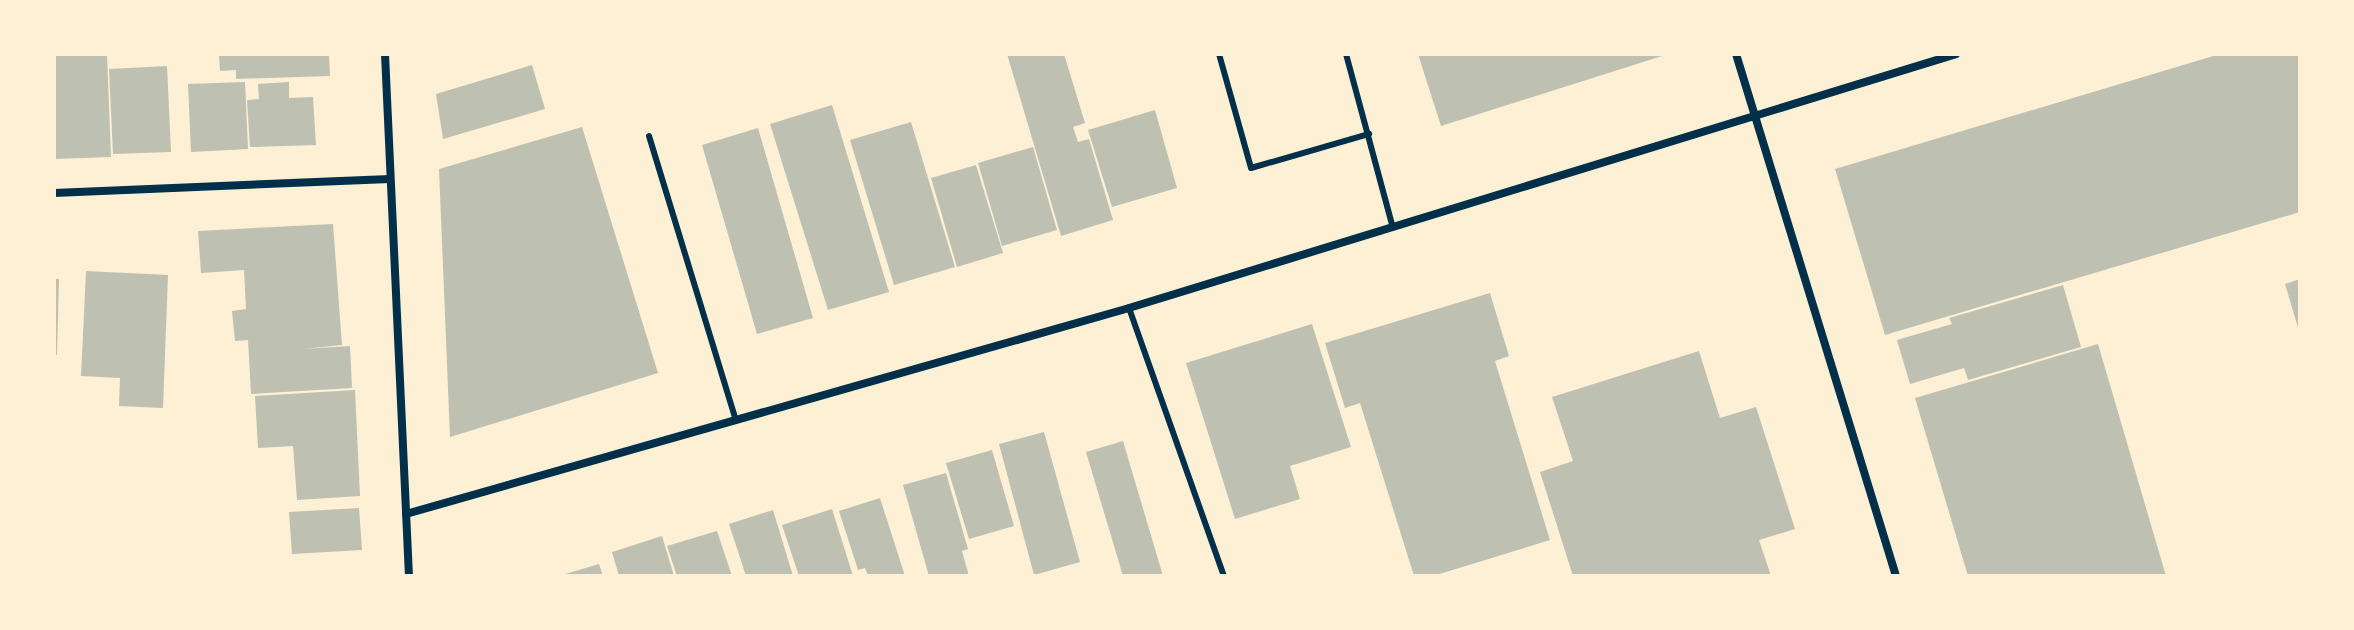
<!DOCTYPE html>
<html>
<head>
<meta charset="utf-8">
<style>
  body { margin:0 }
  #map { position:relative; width:2354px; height:630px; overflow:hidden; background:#fdf0d5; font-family:"Sofia Sans Condensed",sans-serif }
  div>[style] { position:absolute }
  .building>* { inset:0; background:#bec0b2 }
  .service>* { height:6px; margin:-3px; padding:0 3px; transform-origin:3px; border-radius:3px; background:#003049 }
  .minor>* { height:8px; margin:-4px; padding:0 4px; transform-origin:4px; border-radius:4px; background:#003049 }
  span { translate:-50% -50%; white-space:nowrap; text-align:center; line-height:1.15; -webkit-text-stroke:6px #fdf0d5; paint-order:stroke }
  .frame { position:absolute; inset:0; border:56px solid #fdf0d5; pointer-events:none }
</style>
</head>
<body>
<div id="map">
  <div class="building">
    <div style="clip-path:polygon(54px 54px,107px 54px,111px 157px,54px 159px)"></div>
    <div style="clip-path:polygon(219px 54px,329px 54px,330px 76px,236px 79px,236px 70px,220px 71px)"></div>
    <div style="clip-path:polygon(1007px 54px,1064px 54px,1085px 123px,1073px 127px,1078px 142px,1089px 139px,1113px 220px,1061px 236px)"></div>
    <div style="clip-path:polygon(1418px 54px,1661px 54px,1662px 56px,1441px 126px)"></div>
    <div style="clip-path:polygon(2220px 54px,2300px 54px,2300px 212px,1885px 335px,1835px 169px)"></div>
    <div style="clip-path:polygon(532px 65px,545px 109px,443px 139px,436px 94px)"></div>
    <div style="clip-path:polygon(167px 66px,171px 152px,113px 154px,109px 69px)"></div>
    <div style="clip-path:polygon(245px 82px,248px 149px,191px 152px,188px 84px)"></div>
    <div style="clip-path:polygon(289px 82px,289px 98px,313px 97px,316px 145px,250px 147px,247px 100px,259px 99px,258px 84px)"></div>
    <div style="clip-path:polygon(832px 105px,889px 292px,828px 310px,770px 124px)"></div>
    <div style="clip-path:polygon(1155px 110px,1177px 188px,1112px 207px,1088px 130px)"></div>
    <div style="clip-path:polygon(911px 122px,955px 267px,894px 285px,850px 140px)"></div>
    <div style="clip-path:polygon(582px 127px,658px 373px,450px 437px,439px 169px)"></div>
    <div style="clip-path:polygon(758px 128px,813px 318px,757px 334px,702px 145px)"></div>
    <div style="clip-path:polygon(1033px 147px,1057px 230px,1002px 246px,978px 163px)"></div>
    <div style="clip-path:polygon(976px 165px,1003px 253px,957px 267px,931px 178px)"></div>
    <div style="clip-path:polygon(333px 224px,342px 345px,303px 349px,350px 346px,352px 388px,251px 394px,248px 340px,235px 341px,232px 311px,246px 309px,244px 270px,201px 273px,198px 231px)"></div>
    <div style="clip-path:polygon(86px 271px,168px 275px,163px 408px,119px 406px,120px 378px,81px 376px)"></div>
    <div style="clip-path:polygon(54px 279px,59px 279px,57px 355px,54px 355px)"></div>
    <div style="clip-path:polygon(2300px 279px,2300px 331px,2299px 331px,2285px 284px)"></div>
    <div style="clip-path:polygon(2063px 285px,2081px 347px,1968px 380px,1964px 368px,1910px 384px,1897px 340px,1952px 324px,1949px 318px)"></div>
    <div style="clip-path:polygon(1490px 293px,1509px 356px,1495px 361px,1550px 540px,1433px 576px,1414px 576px,1360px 403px,1345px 408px,1325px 343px)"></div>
    <div style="clip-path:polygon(1312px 324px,1351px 447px,1290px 466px,1300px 499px,1235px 519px,1186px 363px)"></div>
    <div style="clip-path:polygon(2098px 344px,2166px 576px,1968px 576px,1915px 398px)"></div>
    <div style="clip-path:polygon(1699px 351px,1720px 418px,1756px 407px,1795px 529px,1759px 540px,1771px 576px,1573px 576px,1540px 472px,1573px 461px,1552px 397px)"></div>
    <div style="clip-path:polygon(355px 390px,360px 496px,297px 500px,293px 446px,258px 448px,255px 396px)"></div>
    <div style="clip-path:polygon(1044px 432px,1080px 562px,1034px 575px,999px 444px)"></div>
    <div style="clip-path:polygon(1123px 441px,1163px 576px,1123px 576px,1086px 452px)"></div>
    <div style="clip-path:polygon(992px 450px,1014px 526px,969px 539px,946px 463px)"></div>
    <div style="clip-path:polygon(946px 473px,968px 549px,962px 551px,969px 576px,929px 576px,903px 485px)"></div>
    <div style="clip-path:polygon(880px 498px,905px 576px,868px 576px,865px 568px,858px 570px,839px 511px)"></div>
    <div style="clip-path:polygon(359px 508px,362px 550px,292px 554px,289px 512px)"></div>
    <div style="clip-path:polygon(832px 509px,853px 576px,799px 576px,782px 525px)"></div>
    <div style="clip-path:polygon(773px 510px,793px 576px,746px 576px,729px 524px)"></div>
    <div style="clip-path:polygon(717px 531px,732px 576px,677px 576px,667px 546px)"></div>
    <div style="clip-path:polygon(662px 536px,674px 576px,619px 576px,612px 552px)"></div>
    <div style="clip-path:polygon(599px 564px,603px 576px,562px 576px,562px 575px)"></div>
  </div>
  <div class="service">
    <div style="left:1219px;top:54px;width:118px;rotate:74.3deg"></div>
    <div style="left:1251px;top:168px;width:123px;rotate:-16.1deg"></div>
    <div style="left:1346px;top:54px;width:177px;rotate:74.9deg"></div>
    <div style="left:649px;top:136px;width:297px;rotate:73deg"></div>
    <div style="left:1129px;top:308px;width:284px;rotate:70.5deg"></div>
  </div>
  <div class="minor">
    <div style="left:385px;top:54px;width:523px;rotate:87.37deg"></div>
    <div style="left:1736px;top:54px;width:546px;rotate:72.96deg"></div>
    <div style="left:54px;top:193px;width:336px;rotate:-2.4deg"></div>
    <div style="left:406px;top:514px;width:752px;rotate:-15.9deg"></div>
    <div style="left:1129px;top:308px;width:865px;rotate:-17.07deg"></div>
  </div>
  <div class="frame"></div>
</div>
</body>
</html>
